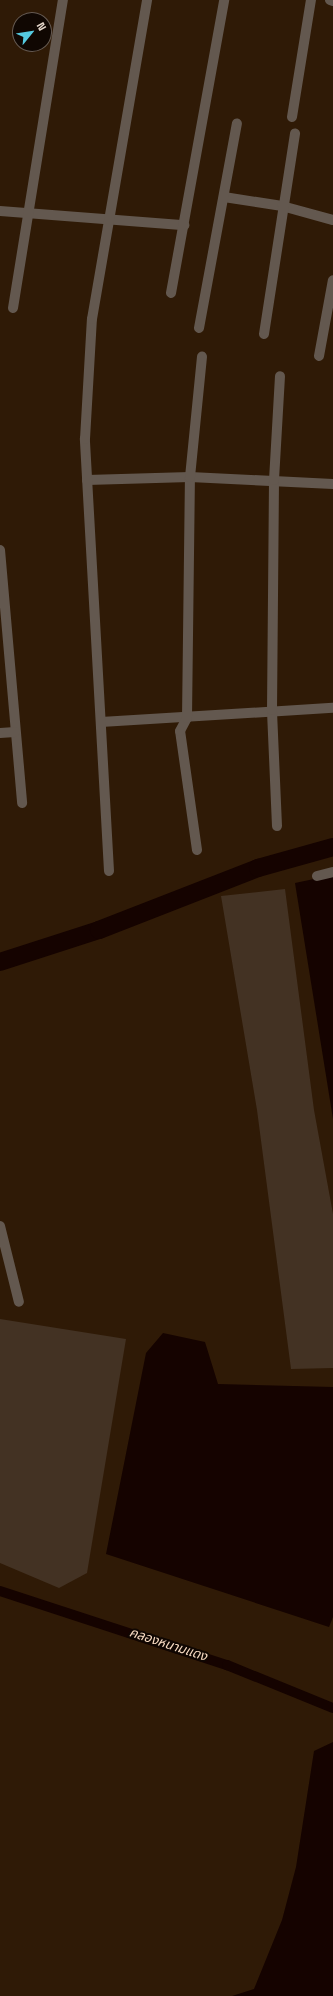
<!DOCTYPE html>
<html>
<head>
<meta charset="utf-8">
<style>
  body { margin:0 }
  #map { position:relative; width:333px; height:1996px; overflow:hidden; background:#2f1a06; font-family:"Space Grotesk","Noto Sans Thai",sans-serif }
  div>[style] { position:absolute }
  .green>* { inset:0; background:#433223 }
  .water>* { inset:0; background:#150300 }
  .canal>* { height:10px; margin:-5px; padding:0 5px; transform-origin:5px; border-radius:5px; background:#150300 }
  .river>* { height:18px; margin:-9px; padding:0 9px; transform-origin:9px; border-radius:9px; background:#150300 }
  .street>* { height:10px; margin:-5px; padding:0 5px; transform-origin:5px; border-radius:5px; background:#63584f }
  span { translate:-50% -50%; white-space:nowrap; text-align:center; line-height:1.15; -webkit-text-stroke:4px #100702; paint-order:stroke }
  .water-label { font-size:13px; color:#f9dcc3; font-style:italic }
  .north { position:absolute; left:12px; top:12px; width:40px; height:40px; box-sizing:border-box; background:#100702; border:1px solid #665b53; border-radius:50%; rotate:60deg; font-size:11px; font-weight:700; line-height:16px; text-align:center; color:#e7d9cd }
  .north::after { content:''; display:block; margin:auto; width:14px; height:18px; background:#55cae0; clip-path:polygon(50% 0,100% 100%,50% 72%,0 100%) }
</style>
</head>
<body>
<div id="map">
  <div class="green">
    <div style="clip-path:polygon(285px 889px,314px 1110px,333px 1214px,333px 1368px,291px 1369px,257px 1110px,221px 896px)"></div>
    <div style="clip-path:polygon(0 1319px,126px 1339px,87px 1573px,59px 1588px,0 1563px)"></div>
  </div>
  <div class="water">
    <div style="clip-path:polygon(333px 875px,333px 1119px,295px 883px)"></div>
    <div style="clip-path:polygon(163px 1333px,205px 1342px,218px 1384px,333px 1387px,333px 1617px,329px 1627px,106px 1554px,146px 1353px)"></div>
    <div style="clip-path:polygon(333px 1742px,333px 1996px,232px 1996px,254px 1989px,282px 1920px,296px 1867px,314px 1751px)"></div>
  </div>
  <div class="canal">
    <div style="left:0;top:1591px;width:239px;rotate:18.1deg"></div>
    <div style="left:227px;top:1665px;width:114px;rotate:22.1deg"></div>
  </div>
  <div class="river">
    <div style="left:0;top:962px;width:104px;rotate:-17.9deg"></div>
    <div style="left:99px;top:930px;width:171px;rotate:-21.3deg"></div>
    <div style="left:258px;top:868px;width:78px;rotate:-15.6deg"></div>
  </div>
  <div class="street">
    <div style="left:330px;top:0;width:3px;rotate:18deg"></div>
    <div style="left:292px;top:117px;width:119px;rotate:-80.8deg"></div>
    <div style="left:224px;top:197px;width:59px;rotate:8.8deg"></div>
    <div style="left:282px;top:206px;width:53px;rotate:15.4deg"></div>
    <div style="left:0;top:211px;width:185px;rotate:4.4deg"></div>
    <div style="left:171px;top:293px;width:298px;rotate:-79.7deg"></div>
    <div style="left:13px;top:308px;width:312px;rotate:-80.8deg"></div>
    <div style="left:199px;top:328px;width:208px;rotate:-79.5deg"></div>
    <div style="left:264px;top:334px;width:203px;rotate:-81.2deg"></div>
    <div style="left:319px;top:356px;width:77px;rotate:-79.6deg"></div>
    <div style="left:87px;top:480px;width:103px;rotate:-1.7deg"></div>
    <div style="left:190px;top:477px;width:143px;rotate:2.8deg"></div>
    <div style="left:0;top:550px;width:254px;rotate:85deg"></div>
    <div style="left:101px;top:722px;width:232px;rotate:-3.5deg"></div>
    <div style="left:0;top:733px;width:15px;rotate:-4deg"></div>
    <div style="left:277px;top:826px;width:116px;rotate:-92.5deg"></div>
    <div style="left:272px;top:710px;width:230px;rotate:-89.5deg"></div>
    <div style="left:274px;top:480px;width:104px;rotate:-86.7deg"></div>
    <div style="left:197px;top:850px;width:120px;rotate:-98.1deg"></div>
    <div style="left:180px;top:731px;width:15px;rotate:-62deg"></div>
    <div style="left:187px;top:718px;width:241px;rotate:-89.3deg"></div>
    <div style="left:190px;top:477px;width:121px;rotate:-84.3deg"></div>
    <div style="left:109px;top:871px;width:433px;rotate:-93.2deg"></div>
    <div style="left:85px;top:439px;width:120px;rotate:-86.7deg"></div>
    <div style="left:92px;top:319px;width:324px;rotate:-80.2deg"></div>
    <div style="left:317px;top:876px;width:16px;rotate:-14deg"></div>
    <div style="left:0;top:1226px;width:78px;rotate:76deg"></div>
  </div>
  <div class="water-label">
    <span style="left:168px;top:1645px;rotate:18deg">คลองหนามแดง</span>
  </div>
  <div class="north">N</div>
</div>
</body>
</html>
